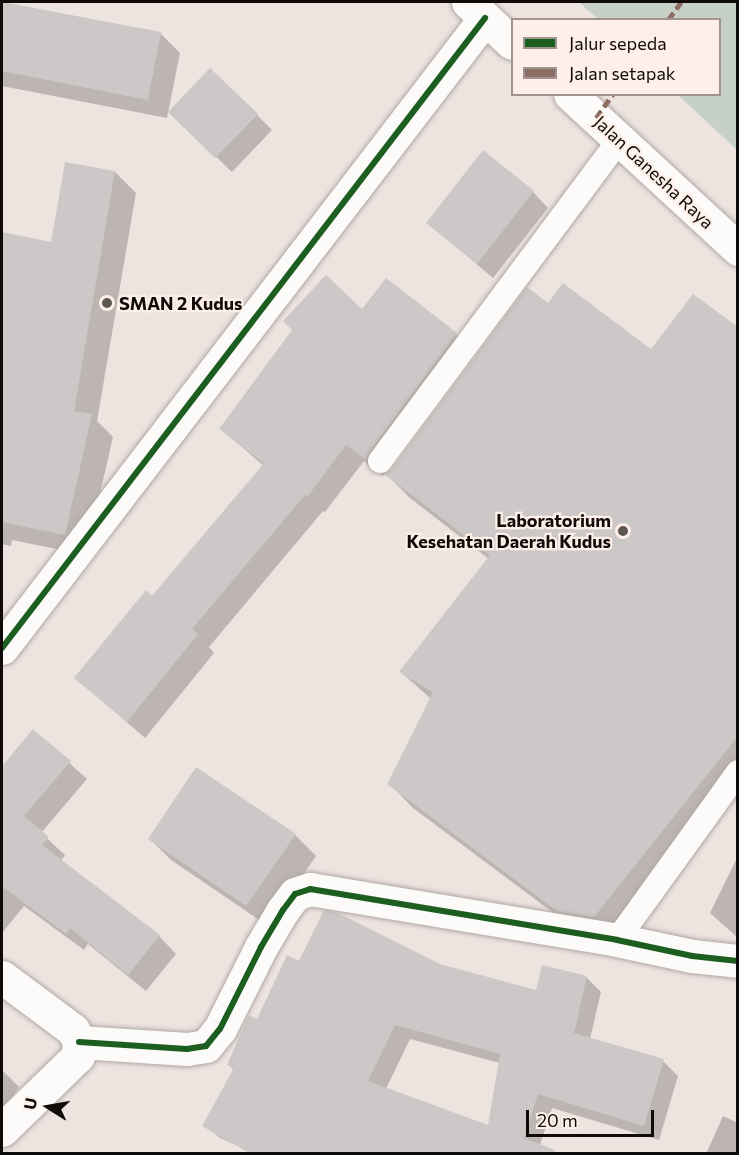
<!DOCTYPE html>
<html>
<head>
<meta charset="utf-8">
<style>
  body { margin:0 }
  #map { position:relative; width:739px; height:1155px; overflow:hidden; background:#ede3df; font-family:Commissioner,sans-serif }
  div>[style] { position:absolute }
  .green>* { inset:0; background:#c6d0c6 }
  .shadow>* { inset:0; background:#0003 }
  .building>* { inset:0; background:#ccc8c8 }
  .roads { filter:drop-shadow(0 0 2px #b0a8a5) drop-shadow(0 0 2px #b0a8a5) }
  .service>* { height:24px; margin:-12px; padding:0 12px; transform-origin:12px; border-radius:12px; background:#fcfbfa }
  .minor>* { height:33px; margin:-16.5px; padding:0 16.5px; transform-origin:16.5px; border-radius:16.5px; background:#fcfbfa }
  .tertiary>* { height:33px; margin:-16.5px; padding:0 16.5px; transform-origin:16.5px; border-radius:16.5px; background:#fcfbfa }
  .quiet>* { height:4.5px; margin-top:-2.25px; transform-origin:0; background:repeating-linear-gradient(90deg,#8d6e63 0 9px,transparent 0 13.5px) }
  .cycleway>* { height:6px; margin:-3px; padding:0 3px; transform-origin:3px; border-radius:3px; background:#1b5e20 }
  .dots>* { width:16px; height:16px; translate:-50% -50%; box-sizing:border-box; border:3px solid #feefe9; border-radius:50% }
  span { translate:-50% -50%; white-space:nowrap; text-align:center; line-height:1.15; -webkit-text-stroke:4.5px #feefe9; paint-order:stroke }
  .street-label { font-size:18px; color:#100b08 }
  .poi-label { font-size:18px; color:#100b08; font-weight:700 }
  .left { translate:0 -50%; text-align:left }
  .right { translate:-100% -50%; text-align:right }
  .frame { position:absolute; inset:0; border:3px solid #100b08; pointer-events:none }
  .legend { position:absolute; left:511px; top:18px; width:210px; height:78px; box-sizing:border-box; background:#feefe9; border:2px solid #9f948f; margin:0; padding:8px 10px; list-style:none; font-size:18px; color:#100b08 }
  .legend li { display:flex; align-items:center; gap:12px; height:30px }
  .legend b { width:30px; border:2px solid #9f948f }
  .north { position:absolute; left:18px; top:1077px; width:60px; height:60px; -webkit-text-stroke:4px #feefe9; paint-order:stroke; rotate:281deg; font-size:16px; font-weight:700; line-height:24px; text-align:center; color:#100b08 }
  .north::after { content:''; display:block; margin:auto; width:21px; height:27px; background:#100b08; clip-path:polygon(50% 0,100% 100%,50% 72%,0 100%) }
  .scale { position:absolute; left:526px; top:1110px; width:128px; height:27px; box-sizing:border-box; border:3px solid #100b08; border-top:0; padding-left:8px; font-size:18px; line-height:21px; white-space:nowrap; color:#100b08; -webkit-text-stroke:4px #feefe9; paint-order:stroke }
</style>
</head>
<body>
<div id="map">
  <div class="green">
    <div style="clip-path:polygon(579px 2px,737px 2px,737px 150px,678px 95px,720px 94px,720px 20px,598px 19px)"></div>
  </div>
  <div class="shadow">
    <div style="clip-path:polygon(2px 2px,160px 33px,180px 53px,167px 118px,2px 86px)"></div>
    <div style="clip-path:polygon(257px 115px,272px 130px,232px 172px,185px 127px)"></div>
    <div style="clip-path:polygon(115px 172px,136px 193px,97px 421px,113px 437px,86px 555px,12px 540px,11px 546px,2px 544px,2px 233px,53px 243px)"></div>
    <div style="clip-path:polygon(533px 192px,548px 208px,493px 278px,428px 223px)"></div>
    <div style="clip-path:polygon(386px 280px,456px 334px,474px 352px,383px 476px,364px 461px,325px 512px,323px 511px,209px 647px,214px 653px,145px 738px,76px 678px,152px 598px,264px 466px,221px 429px,362px 311px)"></div>
    <div style="clip-path:polygon(549px 305px,651px 351px,738px 328px,738px 790px,619px 941px,583px 935px,413px 808px,389px 783px,431px 699px,401px 672px,489px 559px,410px 498px,387px 475px)"></div>
    <div style="clip-path:polygon(34px 731px,87px 779px,41px 833px,65px 855px,61px 861px,159px 936px,176px 954px,146px 991px,88px 944px,84px 950px,24px 906px,2px 933px,2px 768px)"></div>
    <div style="clip-path:polygon(295px 835px,316px 856px,268px 926px,171px 860px,150px 839px)"></div>
    <div style="clip-path:polygon(738px 856px,738px 938px,710px 913px)"></div>
    <div style="clip-path:polygon(300px 963px,439px 965px,537px 991px,587px 978px,601px 992px,590px 1039px,663px 1061px,678px 1076px,659px 1140px,552px 1108px,539px 1148px,489px 1127px,500px 1063px,410px 1039px,383px 1095px,258px 1154px,220px 1138px,206px 1124px,234px 1070px,229px 1065px)"></div>
    <div style="clip-path:polygon(2px 1070px,19px 1087px,2px 1111px)"></div>
    <div style="clip-path:polygon(723px 1116px,738px 1123px,738px 1154px,706px 1154px)"></div>
  </div>
  <div class="building">
    <div style="clip-path:polygon(2px 2px,161px 32px,148px 100px,2px 71px)"></div>
    <div style="clip-path:polygon(210px 68px,258px 114px,215px 158px,168px 112px)"></div>
    <div style="clip-path:polygon(483px 150px,534px 191px,477px 264px,426px 223px)"></div>
    <div style="clip-path:polygon(65px 162px,115px 171px,74px 411px,92px 414px,65px 535px,2px 522px,2px 232px,51px 242px)"></div>
    <div style="clip-path:polygon(326px 275px,362px 309px,386px 278px,457px 333px,369px 452px,366px 460px,346px 445px,308px 496px,305px 495px,192px 629px,198px 634px,127px 722px,74px 678px,146px 590px,152px 596px,264px 463px,219px 429px,292px 330px,283px 321px)"></div>
    <div style="clip-path:polygon(563px 283px,651px 349px,693px 294px,738px 327px,738px 736px,594px 917px,557px 911px,387px 784px,433px 692px,399px 672px,490px 555px,384px 474px,391px 470px,527px 287px,548px 303px)"></div>
    <div style="clip-path:polygon(33px 729px,71px 761px,24px 816px,49px 837px,42px 845px,160px 935px,128px 975px,70px 928px,66px 934px,2px 886px,2px 766px)"></div>
    <div style="clip-path:polygon(196px 767px,296px 834px,246px 906px,148px 839px)"></div>
    <div style="clip-path:polygon(evenodd,324px 910px,338px 913px,440px 964px,536px 990px,542px 965px,587px 976px,574px 1033px,664px 1059px,644px 1126px,538px 1094px,524px 1138px,555px 1150px,554px 1154px,251px 1154px,202px 1126px,234px 1068px,227px 1065px,249px 1015px,257px 1019px,287px 955px,299px 961px,324px 910px,395px 1025px,500px 1054px,488px 1125px,368px 1081px,395px 1025px)"></div>
  </div>
  <div class="roads">
    <div class="service">
      <div style="left:380px;top:461px;width:400px;rotate:-53.3deg"></div>
      <div style="left:617px;top:940px;width:207px;rotate:-54.2deg"></div>
    </div>
    <div class="minor">
      <div style="left:2px;top:648px;width:794px;rotate:-52.52deg"></div>
      <div style="left:2px;top:977px;width:89px;rotate:36.7deg"></div>
      <div style="left:73px;top:1030px;width:13px;rotate:63deg"></div>
      <div style="left:79px;top:1042px;width:14px;rotate:94deg"></div>
      <div style="left:78px;top:1056px;width:106px;rotate:135.8deg"></div>
      <div style="left:79px;top:1042px;width:108px;rotate:3.7deg"></div>
      <div style="left:187px;top:1049px;width:19px;rotate:-9deg"></div>
      <div style="left:206px;top:1046px;width:22px;rotate:-51deg"></div>
      <div style="left:220px;top:1029px;width:92px;rotate:-63.4deg"></div>
      <div style="left:261px;top:947px;width:43px;rotate:-59.3deg"></div>
      <div style="left:283px;top:910px;width:20px;rotate:-53deg"></div>
      <div style="left:295px;top:894px;width:16px;rotate:-18deg"></div>
      <div style="left:310px;top:889px;width:311px;rotate:9.4deg"></div>
      <div style="left:617px;top:940px;width:77px;rotate:12deg"></div>
      <div style="left:692px;top:956px;width:46px;rotate:6.2deg"></div>
    </div>
    <div class="tertiary">
      <div style="left:468px;top:2px;width:60px;rotate:43deg"></div>
      <div style="left:570px;top:94px;width:229px;rotate:42.7deg"></div>
    </div>
  </div>
  <div class="quiet">
    <div style="left:668px;top:20px;width:22px;rotate:-54deg"></div>
    <div style="left:596px;top:118px;width:29px;rotate:-55deg"></div>
  </div>
  <div class="cycleway">
    <div style="left:2px;top:648px;width:794px;rotate:-52.52deg"></div>
    <div style="left:79px;top:1042px;width:108px;rotate:3.7deg"></div>
    <div style="left:187px;top:1049px;width:19px;rotate:-9deg"></div>
    <div style="left:206px;top:1046px;width:22px;rotate:-51deg"></div>
    <div style="left:220px;top:1029px;width:92px;rotate:-63.4deg"></div>
    <div style="left:261px;top:947px;width:43px;rotate:-59.3deg"></div>
    <div style="left:283px;top:910px;width:20px;rotate:-53deg"></div>
    <div style="left:295px;top:894px;width:16px;rotate:-18deg"></div>
    <div style="left:310px;top:889px;width:311px;rotate:9.4deg"></div>
    <div style="left:617px;top:940px;width:77px;rotate:12deg"></div>
    <div style="left:692px;top:956px;width:46px;rotate:6.2deg"></div>
  </div>
  <div class="dots">
    <div style="left:107px;top:303px;background:#5d5753"></div>
    <div style="left:623px;top:531px;background:#5d5753"></div>
  </div>
  <div class="street-label">
    <span style="left:654px;top:172px;rotate:43deg">Jalan Ganesha Raya</span>
  </div>
  <div class="poi-label">
    <span class="left" style="left:119px;top:303px">SMAN 2 Kudus</span>
    <span class="right" style="left:611px;top:531px">Laboratorium<br>Kesehatan Daerah Kudus</span>
  </div>
  <div class="frame"></div>
  <ul class="legend">
  <li><b style="height:8px;background:#1b5e20"></b>Jalur sepeda</li>
  <li><b style="height:8px;background:#8d6e63"></b>Jalan setapak</li>
  </ul>
  <div class="north">U</div>
  <div class="scale">20 m</div>
</div>
</body>
</html>
